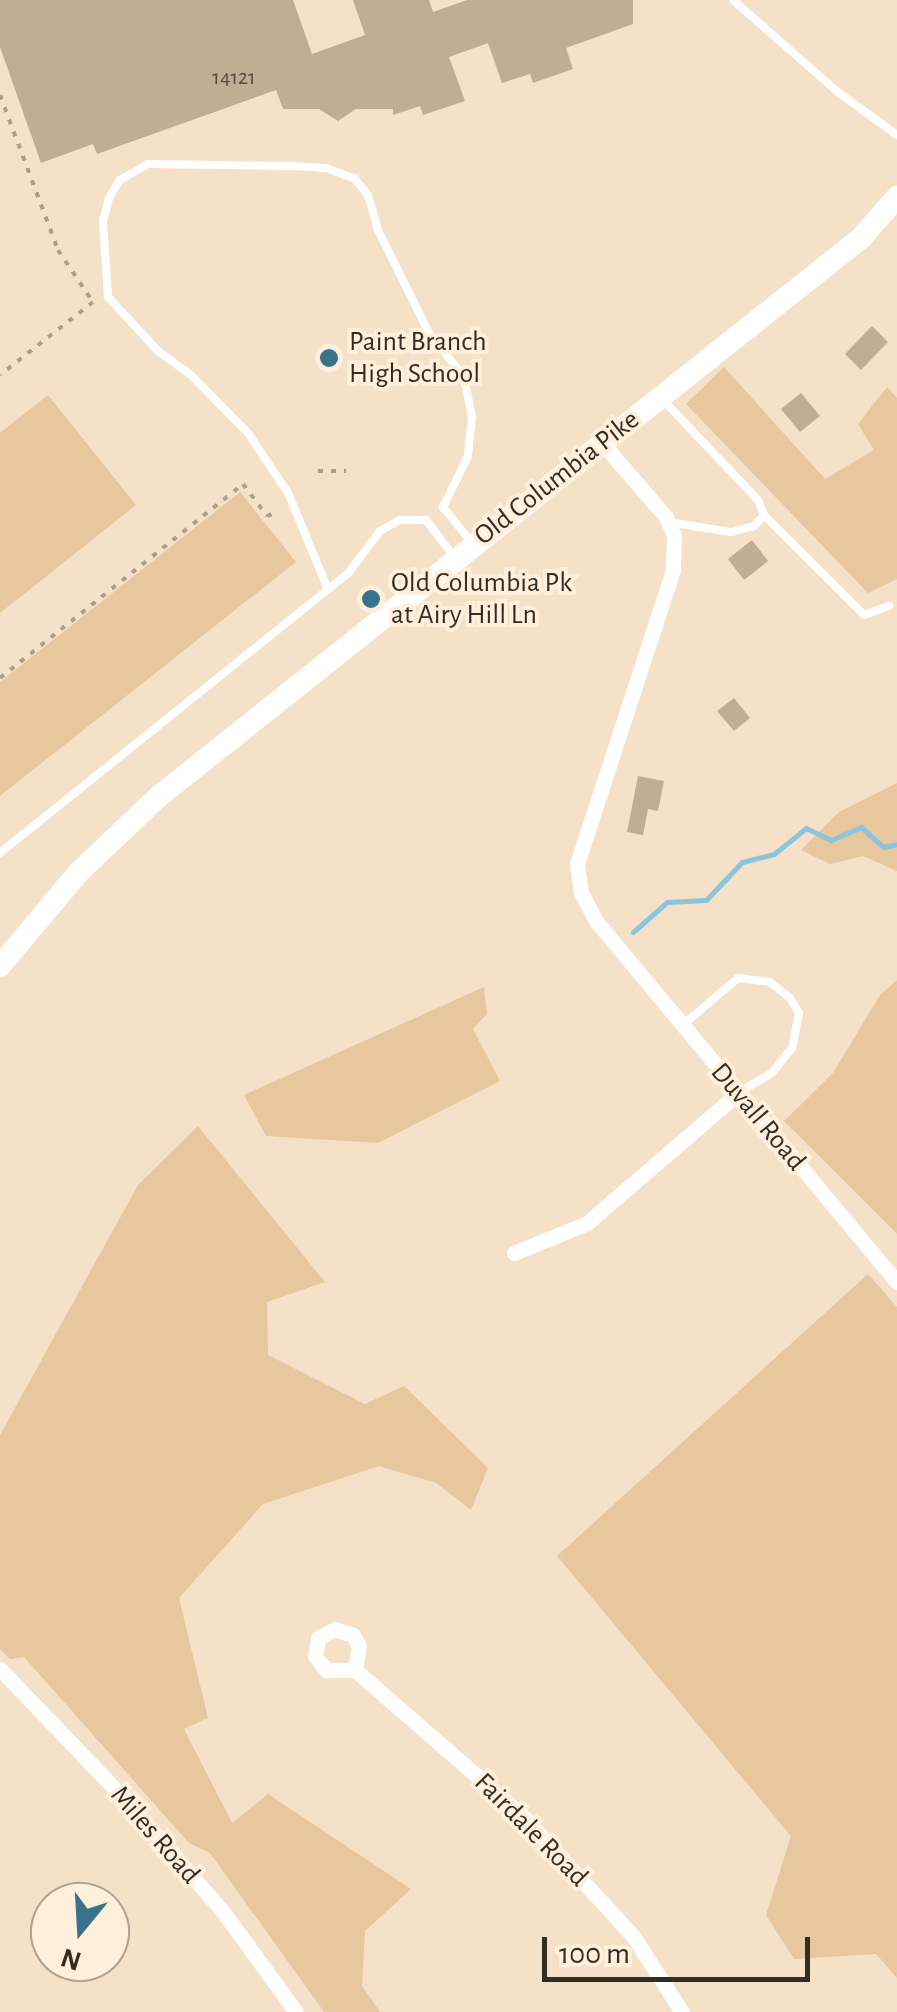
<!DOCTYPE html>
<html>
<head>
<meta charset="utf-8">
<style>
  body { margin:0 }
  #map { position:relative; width:897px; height:2012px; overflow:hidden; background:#f4e1c8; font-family:"Alegreya Sans",sans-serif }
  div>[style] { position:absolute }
  .green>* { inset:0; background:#e6c79e }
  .stream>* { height:5px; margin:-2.5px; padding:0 2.5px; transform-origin:2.5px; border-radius:2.5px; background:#8cc4de }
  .building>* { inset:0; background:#bfad94 }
  .path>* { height:4px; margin-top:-2px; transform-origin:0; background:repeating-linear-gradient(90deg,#ac9e8a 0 5px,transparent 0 13px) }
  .lane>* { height:8px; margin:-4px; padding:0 4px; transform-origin:4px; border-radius:4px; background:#fff }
  .street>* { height:15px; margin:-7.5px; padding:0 7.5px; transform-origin:7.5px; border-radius:7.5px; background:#fff }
  .secondary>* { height:22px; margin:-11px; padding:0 11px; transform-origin:11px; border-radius:11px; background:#fff }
  .dots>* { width:28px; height:28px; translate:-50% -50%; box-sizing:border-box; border:5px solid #ffefdb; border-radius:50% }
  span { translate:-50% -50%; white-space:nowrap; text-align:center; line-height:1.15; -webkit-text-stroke:8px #ffefdb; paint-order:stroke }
  .number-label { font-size:22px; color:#564c3e }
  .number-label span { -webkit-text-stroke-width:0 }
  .poi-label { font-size:28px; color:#332c22 }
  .left { translate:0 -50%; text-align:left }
  .street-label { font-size:28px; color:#332c22 }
  .north { position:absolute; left:30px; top:1882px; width:100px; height:100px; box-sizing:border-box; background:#ffefdb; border:2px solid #ada191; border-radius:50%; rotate:198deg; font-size:28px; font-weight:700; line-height:40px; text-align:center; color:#332c22 }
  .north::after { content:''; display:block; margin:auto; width:35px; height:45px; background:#38728b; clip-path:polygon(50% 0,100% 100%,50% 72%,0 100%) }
  .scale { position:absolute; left:542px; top:1937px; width:268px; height:45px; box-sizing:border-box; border:5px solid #332c22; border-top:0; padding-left:12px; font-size:30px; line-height:35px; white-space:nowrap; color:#332c22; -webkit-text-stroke:8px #ffefdb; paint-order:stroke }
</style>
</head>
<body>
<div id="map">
  <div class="green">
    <div style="clip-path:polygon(724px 367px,825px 479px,874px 450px,858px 424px,887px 387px,897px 398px,897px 579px,868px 593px,686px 404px)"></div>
    <div style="clip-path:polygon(48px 395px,136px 505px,0 613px,0 433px)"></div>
    <div style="clip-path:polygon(240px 492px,296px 562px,0 796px,0 682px)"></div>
    <div style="clip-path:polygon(897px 783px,897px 871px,863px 856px,830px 864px,801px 850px,839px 812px)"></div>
    <div style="clip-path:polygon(897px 980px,897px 1234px,784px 1121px,833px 1073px,880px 995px)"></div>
    <div style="clip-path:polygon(484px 987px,487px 1014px,473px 1029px,500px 1081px,378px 1143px,266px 1136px,244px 1095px)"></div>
    <div style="clip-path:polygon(198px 1126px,325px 1282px,267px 1302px,268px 1355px,365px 1404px,404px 1386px,488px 1468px,471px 1510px,436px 1483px,379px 1466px,263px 1504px,179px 1598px,208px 1718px,184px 1729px,232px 1823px,268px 1794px,411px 1889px,365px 1931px,362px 1986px,380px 2012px,324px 2012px,210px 1853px,189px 1843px,24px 1657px,10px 1659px,0 1649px,0 1435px,138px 1185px)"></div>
    <div style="clip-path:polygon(868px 1274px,897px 1307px,897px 1978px,876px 1954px,794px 1959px,766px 1915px,791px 1836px,557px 1556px)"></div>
  </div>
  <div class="stream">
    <div style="left:633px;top:932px;width:45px;rotate:-41.4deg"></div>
    <div style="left:667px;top:902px;width:39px;rotate:-3deg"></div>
    <div style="left:706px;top:900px;width:52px;rotate:-46.5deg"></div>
    <div style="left:742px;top:862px;width:33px;rotate:-14deg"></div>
    <div style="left:774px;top:854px;width:41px;rotate:-39.1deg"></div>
    <div style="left:806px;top:828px;width:28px;rotate:26deg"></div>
    <div style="left:831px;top:840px;width:33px;rotate:-23deg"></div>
    <div style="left:861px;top:827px;width:30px;rotate:42deg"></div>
    <div style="left:883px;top:847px;width:14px;rotate:-12deg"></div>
  </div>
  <div class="building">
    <div style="clip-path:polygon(0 0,293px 0,312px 54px,365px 35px,353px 0,429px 0,433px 12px,467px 0,633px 0,633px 24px,566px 48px,573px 69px,533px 83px,530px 74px,502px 83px,488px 43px,449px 57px,465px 101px,423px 115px,420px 106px,393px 115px,393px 109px,356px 109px,338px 121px,319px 109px,283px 109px,276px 90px,97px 154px,93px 144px,41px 163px,0 47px)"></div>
    <div style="clip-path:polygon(872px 326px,888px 342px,861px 370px,845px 354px)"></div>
    <div style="clip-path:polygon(801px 393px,820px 416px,800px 432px,781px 409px)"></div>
    <div style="clip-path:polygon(752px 540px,768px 561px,744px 580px,728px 559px)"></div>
    <div style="clip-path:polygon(734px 698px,750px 718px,734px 731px,717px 711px)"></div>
    <div style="clip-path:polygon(638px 776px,664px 781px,658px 811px,648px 809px,643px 835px,627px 832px)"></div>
  </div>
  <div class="path">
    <div style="left:0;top:95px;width:165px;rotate:69.5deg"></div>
    <div style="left:58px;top:250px;width:63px;rotate:56.1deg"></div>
    <div style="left:93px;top:302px;width:118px;rotate:141.9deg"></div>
    <div style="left:318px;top:471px;width:28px"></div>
    <div style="left:0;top:678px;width:311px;rotate:-38.6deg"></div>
    <div style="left:243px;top:484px;width:40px;rotate:53deg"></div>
    <div style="left:267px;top:516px;width:12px;rotate:-20deg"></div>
  </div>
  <div class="lane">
    <div style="left:733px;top:0;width:141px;rotate:41.3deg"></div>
    <div style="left:839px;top:93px;width:72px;rotate:35.9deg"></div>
    <div style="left:663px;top:400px;width:138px;rotate:46.5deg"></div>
    <div style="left:758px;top:500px;width:16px;rotate:68deg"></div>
    <div style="left:764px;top:515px;width:15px;rotate:132deg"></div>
    <div style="left:754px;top:526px;width:24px;rotate:165deg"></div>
    <div style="left:731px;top:532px;width:64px;rotate:-171deg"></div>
    <div style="left:764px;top:515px;width:141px;rotate:45deg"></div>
    <div style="left:864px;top:615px;width:27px;rotate:-20deg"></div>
    <div style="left:327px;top:587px;width:102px;rotate:-112.5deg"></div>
    <div style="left:288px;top:493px;width:72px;rotate:-123.7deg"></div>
    <div style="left:248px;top:433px;width:81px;rotate:-134.5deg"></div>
    <div style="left:191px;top:375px;width:41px;rotate:-144deg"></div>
    <div style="left:158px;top:351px;width:74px;rotate:-132.8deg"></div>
    <div style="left:108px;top:297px;width:76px;rotate:-93.8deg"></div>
    <div style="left:103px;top:221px;width:24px;rotate:-75deg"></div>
    <div style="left:109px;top:198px;width:21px;rotate:-59deg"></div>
    <div style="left:120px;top:180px;width:32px;rotate:-30deg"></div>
    <div style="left:148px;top:164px;width:147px;rotate:0.8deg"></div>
    <div style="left:295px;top:166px;width:31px;rotate:4deg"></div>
    <div style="left:326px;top:168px;width:30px;rotate:20deg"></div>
    <div style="left:354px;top:178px;width:22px;rotate:51deg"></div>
    <div style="left:368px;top:195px;width:36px;rotate:74deg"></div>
    <div style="left:378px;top:230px;width:115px;rotate:63.7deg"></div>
    <div style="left:429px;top:333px;width:56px;rotate:51.5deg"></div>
    <div style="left:464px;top:377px;width:41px;rotate:78.7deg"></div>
    <div style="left:472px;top:417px;width:39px;rotate:96deg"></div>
    <div style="left:468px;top:456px;width:57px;rotate:116.1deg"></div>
    <div style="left:443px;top:507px;width:45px;rotate:51.3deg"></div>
    <div style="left:0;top:853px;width:448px;rotate:-38.8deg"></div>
    <div style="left:349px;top:572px;width:51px;rotate:-52.9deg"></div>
    <div style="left:380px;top:531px;width:23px;rotate:-29deg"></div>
    <div style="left:400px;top:520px;width:26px"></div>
    <div style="left:426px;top:520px;width:46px;rotate:52.9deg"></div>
    <div style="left:684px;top:1024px;width:71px;rotate:-40.4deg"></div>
    <div style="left:738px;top:978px;width:32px;rotate:7deg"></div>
    <div style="left:770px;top:982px;width:26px;rotate:39deg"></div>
    <div style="left:790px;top:998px;width:17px;rotate:59deg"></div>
    <div style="left:799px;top:1013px;width:36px;rotate:101deg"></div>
    <div style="left:792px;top:1048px;width:32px;rotate:129deg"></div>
    <div style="left:772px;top:1073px;width:39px;rotate:150deg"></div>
  </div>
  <div class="street">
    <div style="left:603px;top:444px;width:96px;rotate:49.2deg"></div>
    <div style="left:666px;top:517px;width:21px;rotate:67deg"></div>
    <div style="left:674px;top:536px;width:34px;rotate:92deg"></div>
    <div style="left:673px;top:570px;width:309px;rotate:108.1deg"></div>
    <div style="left:577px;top:864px;width:28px;rotate:82deg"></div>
    <div style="left:581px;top:892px;width:33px;rotate:63deg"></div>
    <div style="left:596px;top:921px;width:470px;rotate:50.2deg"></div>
    <div style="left:514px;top:1253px;width:79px;rotate:-22.3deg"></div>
    <div style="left:587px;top:1223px;width:199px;rotate:-40.7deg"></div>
    <div style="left:0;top:1669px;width:173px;rotate:46.2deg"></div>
    <div style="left:120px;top:1794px;width:158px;rotate:48.8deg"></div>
    <div style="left:224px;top:1913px;width:122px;rotate:54deg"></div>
    <div style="left:355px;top:1670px;width:24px;rotate:-81deg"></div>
    <div style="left:359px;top:1646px;width:13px;rotate:-119deg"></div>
    <div style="left:353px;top:1635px;width:19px;rotate:-162deg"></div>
    <div style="left:335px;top:1629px;width:19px;rotate:152deg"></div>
    <div style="left:318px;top:1638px;width:18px;rotate:99deg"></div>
    <div style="left:315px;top:1656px;width:18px;rotate:52deg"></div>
    <div style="left:326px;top:1670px;width:29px"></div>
    <div style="left:355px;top:1670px;width:221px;rotate:41deg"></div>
    <div style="left:522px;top:1815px;width:164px;rotate:47.5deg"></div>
    <div style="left:633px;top:1936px;width:90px;rotate:57.2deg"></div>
  </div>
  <div class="secondary">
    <div style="left:0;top:966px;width:121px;rotate:-50deg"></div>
    <div style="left:78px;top:873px;width:110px;rotate:-43.5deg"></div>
    <div style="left:158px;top:797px;width:898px;rotate:-38.49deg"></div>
    <div style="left:861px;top:238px;width:55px;rotate:-48.7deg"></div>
  </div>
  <div class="dots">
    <div style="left:329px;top:358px;background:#38728b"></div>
    <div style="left:371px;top:599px;background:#38728b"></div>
  </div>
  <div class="number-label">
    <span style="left:234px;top:78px">14121</span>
  </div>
  <div class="poi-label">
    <span class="left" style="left:349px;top:358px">Paint Branch<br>High School</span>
    <span class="left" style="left:391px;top:599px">Old Columbia Pk<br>at Airy Hill Ln</span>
  </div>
  <div class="street-label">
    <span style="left:557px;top:478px;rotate:-38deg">Old Columbia Pike</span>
    <span style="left:758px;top:1117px;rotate:50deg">Duvall Road</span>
    <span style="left:531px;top:1830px;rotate:45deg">Fairdale Road</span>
    <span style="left:155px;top:1835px;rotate:49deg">Miles Road</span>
  </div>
  <div class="north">N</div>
  <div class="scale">100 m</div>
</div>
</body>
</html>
